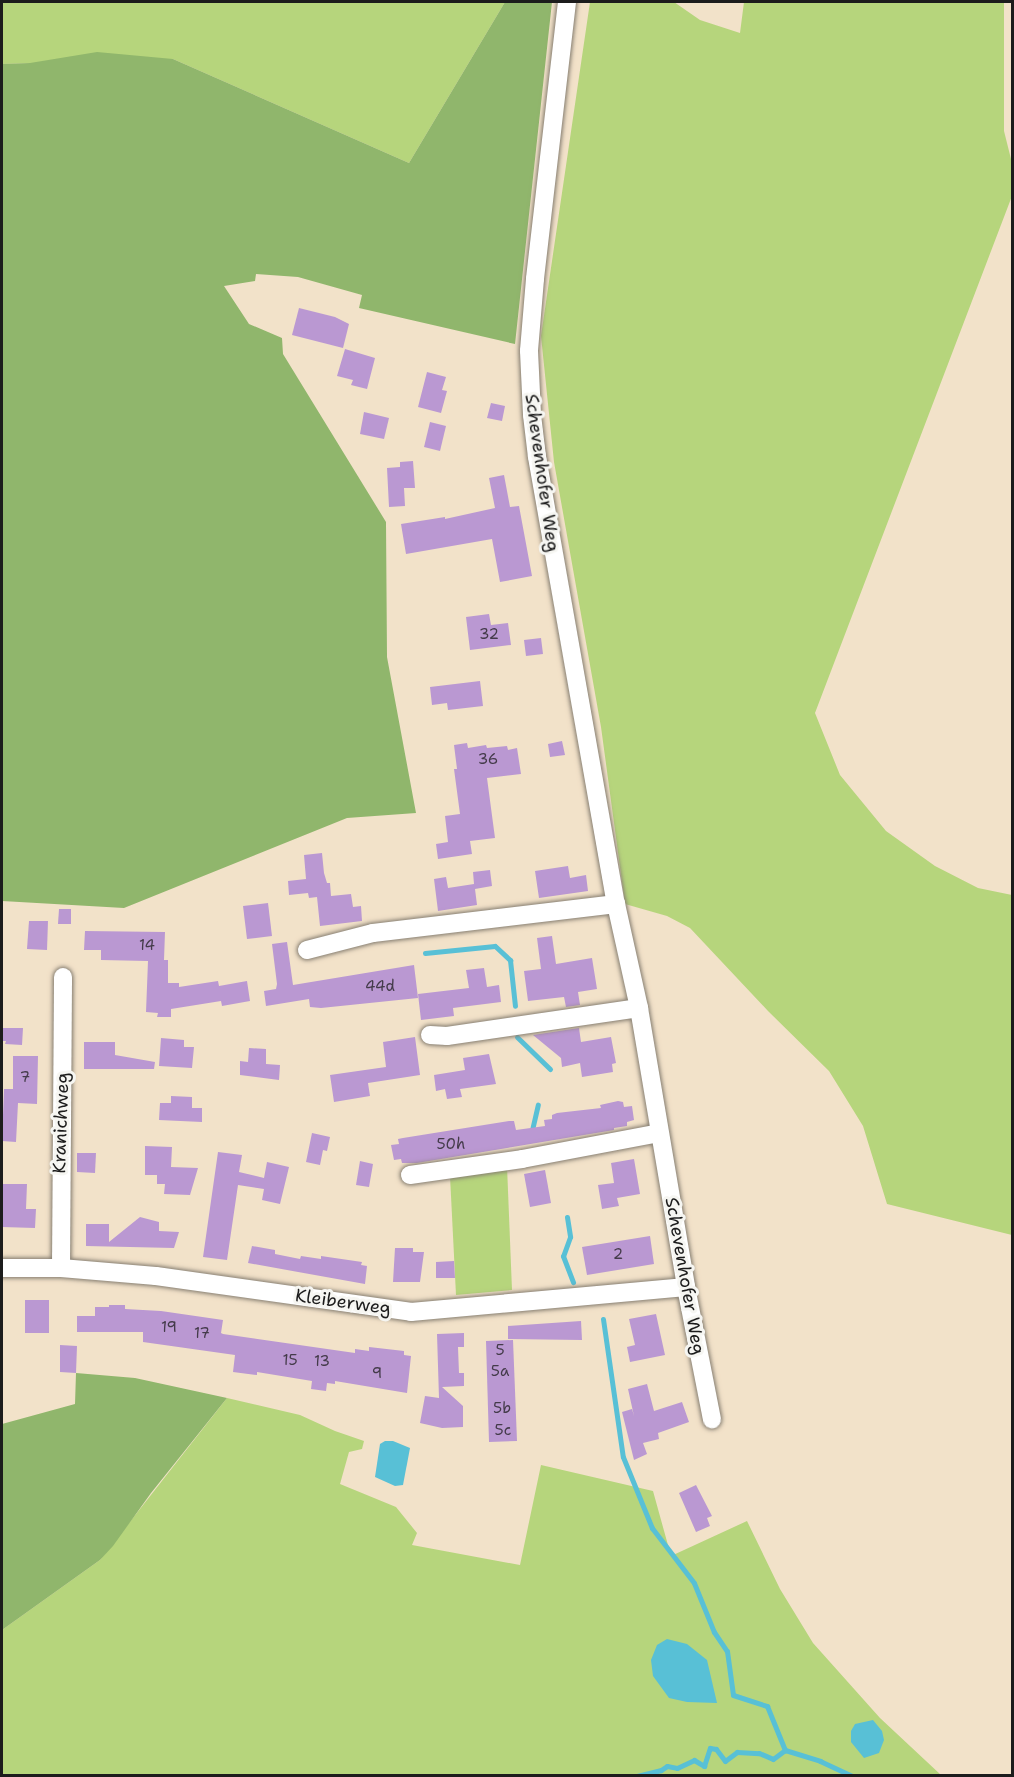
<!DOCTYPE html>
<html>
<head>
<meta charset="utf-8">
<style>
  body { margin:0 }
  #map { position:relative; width:1014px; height:1777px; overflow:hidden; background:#f2e2c9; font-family:"Shantell Sans",sans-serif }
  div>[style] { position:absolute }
  .green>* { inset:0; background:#b6d57c }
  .forest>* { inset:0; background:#90b66c }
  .water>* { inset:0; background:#58c0d6 }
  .stream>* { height:5px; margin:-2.5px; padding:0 2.5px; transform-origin:2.5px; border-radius:2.5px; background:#58c0d6 }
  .building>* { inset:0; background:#ba98d2 }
  .roads { filter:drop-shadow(0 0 2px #877f72) drop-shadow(0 0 2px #877f72) }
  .street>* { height:18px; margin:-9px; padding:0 9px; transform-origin:9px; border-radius:9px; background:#fff }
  span { translate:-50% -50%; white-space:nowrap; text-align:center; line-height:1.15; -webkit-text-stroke:6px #f6f6f2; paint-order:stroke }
  .number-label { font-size:15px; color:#443b4a }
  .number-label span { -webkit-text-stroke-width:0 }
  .street-label { font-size:18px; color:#1c1c1c }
  .frame { position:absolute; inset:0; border:3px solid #1c1c1c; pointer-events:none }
</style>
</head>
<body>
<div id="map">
  <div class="green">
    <div style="clip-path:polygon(2px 2px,505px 2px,409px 163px,173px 59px,2px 64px)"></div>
    <div style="clip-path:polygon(590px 2px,674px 2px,700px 20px,740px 33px,744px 2px,1004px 2px,1004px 131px,1012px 163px,1012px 196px,815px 713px,840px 775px,886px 831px,935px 866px,978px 888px,1012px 895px,1012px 1235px,887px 1204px,863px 1126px,829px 1071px,768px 1011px,690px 928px,667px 916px,625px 904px,601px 727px,554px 462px,541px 336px)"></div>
    <div style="clip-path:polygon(507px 1166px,512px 1290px,456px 1295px,450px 1176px)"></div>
    <div style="clip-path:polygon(227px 1398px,300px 1415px,335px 1431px,364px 1441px,362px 1449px,349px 1452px,340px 1484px,396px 1507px,417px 1533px,412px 1545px,520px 1565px,541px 1465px,653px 1491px,671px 1556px,747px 1521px,780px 1589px,813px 1643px,880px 1718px,941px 1775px,2px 1775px,2px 1630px,100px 1560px)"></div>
  </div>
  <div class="forest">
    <div style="clip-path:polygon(505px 2px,552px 2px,515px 344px,359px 308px,362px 295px,298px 277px,256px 274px,255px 281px,224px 286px,249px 324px,282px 338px,283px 354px,386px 522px,387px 657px,416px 813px,347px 818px,124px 908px,2px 901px,2px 64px,30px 63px,97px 52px,173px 59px,409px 163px)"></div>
    <div style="clip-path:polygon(76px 1373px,135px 1378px,227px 1398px,151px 1493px,113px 1546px,100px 1560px,2px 1630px,2px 1424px,75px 1404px)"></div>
  </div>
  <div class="water">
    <div style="clip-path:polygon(385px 1441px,393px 1441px,410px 1448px,403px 1485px,395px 1486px,375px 1477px,380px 1444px)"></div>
    <div style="clip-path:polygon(667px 1639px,687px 1644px,707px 1660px,717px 1703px,687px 1702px,669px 1698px,653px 1676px,651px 1660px,657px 1645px)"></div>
    <div style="clip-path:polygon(873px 1720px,882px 1731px,884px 1740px,879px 1753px,864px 1758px,851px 1742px,851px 1731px,855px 1724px)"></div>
  </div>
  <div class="stream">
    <div style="left:425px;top:953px;width:70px;rotate:-5.7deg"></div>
    <div style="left:495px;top:946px;width:21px;rotate:43deg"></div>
    <div style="left:510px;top:960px;width:46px;rotate:83.8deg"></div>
    <div style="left:517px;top:1037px;width:46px;rotate:44.1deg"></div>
    <div style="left:534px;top:1131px;width:2px;rotate:-153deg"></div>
    <div style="left:532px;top:1130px;width:26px;rotate:-77deg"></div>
    <div style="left:567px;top:1217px;width:20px;rotate:81deg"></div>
    <div style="left:570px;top:1237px;width:20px;rotate:110deg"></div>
    <div style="left:563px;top:1256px;width:28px;rotate:69deg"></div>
    <div style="left:603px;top:1319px;width:139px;rotate:81.8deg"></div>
    <div style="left:623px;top:1457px;width:77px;rotate:67.8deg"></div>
    <div style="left:652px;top:1528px;width:69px;rotate:52.6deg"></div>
    <div style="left:694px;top:1583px;width:53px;rotate:67.8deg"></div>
    <div style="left:714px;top:1632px;width:23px;rotate:56deg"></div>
    <div style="left:727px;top:1651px;width:44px;rotate:82.2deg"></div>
    <div style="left:733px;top:1695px;width:36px;rotate:18deg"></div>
    <div style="left:767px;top:1706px;width:48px;rotate:67.8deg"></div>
    <div style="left:785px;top:1750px;width:37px;rotate:17deg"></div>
    <div style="left:820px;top:1761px;width:35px;rotate:25deg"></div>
    <div style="left:637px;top:1776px;width:25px;rotate:-14deg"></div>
    <div style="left:661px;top:1770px;width:7px;rotate:-34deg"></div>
    <div style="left:667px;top:1766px;width:10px;rotate:11deg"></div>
    <div style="left:677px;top:1768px;width:19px;rotate:-25deg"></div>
    <div style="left:694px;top:1760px;width:12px;rotate:31deg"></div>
    <div style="left:704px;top:1766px;width:19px;rotate:-72deg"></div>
    <div style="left:710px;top:1748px;width:6px;rotate:9deg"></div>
    <div style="left:716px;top:1749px;width:15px;rotate:53deg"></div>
    <div style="left:725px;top:1761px;width:15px;rotate:-37deg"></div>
    <div style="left:737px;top:1752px;width:22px;rotate:3deg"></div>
    <div style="left:759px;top:1753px;width:15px;rotate:23deg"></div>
    <div style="left:773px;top:1759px;width:15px;rotate:-37deg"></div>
  </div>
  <div class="building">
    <div style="clip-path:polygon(299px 308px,335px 317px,349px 324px,343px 348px,292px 335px)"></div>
    <div style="clip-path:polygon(345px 349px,375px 358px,367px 389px,351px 385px,353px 380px,337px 376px)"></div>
    <div style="clip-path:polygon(427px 372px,446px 377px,442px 390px,447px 391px,441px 413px,418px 407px)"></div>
    <div style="clip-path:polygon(491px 403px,505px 406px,502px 421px,487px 418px)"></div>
    <div style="clip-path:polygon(364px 412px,389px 418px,384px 439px,360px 434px)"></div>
    <div style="clip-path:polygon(430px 422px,446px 426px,440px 451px,424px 447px)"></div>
    <div style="clip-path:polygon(413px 461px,415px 488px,404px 488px,405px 506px,389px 507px,387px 468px,400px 467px,400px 462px)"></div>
    <div style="clip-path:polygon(504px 475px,510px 507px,519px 506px,532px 576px,500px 582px,492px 539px,406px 554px,401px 524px,445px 517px,445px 519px,495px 508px,489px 478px)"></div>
    <div style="clip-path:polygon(489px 614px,491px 625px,508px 623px,511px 645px,470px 650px,466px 617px)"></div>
    <div style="clip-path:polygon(541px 638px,543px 654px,526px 656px,524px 640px)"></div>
    <div style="clip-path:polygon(480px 681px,483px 706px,448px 710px,447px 703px,432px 705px,430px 687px)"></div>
    <div style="clip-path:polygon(562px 741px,565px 755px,550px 757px,548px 744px)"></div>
    <div style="clip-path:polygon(467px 743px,468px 748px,486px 745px,487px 748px,507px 746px,508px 750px,517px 748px,521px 774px,487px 778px,495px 838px,470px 841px,472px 854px,438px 859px,436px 844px,448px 842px,445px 816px,460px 814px,454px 769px,457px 769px,454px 745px)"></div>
    <div style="clip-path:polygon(322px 853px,324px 873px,327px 883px,330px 883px,331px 896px,351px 894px,353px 907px,361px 906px,362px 921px,320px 926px,317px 897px,309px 898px,308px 893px,289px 895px,288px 881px,306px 879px,304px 855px)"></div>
    <div style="clip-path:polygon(568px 866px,570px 878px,586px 875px,588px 891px,539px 898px,535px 871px)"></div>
    <div style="clip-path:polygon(490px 870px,492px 886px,475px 889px,477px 905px,438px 911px,434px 879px,446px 877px,448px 888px,474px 884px,473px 872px)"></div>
    <div style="clip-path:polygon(268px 903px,272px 936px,247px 939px,243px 906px)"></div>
    <div style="clip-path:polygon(59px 909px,71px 909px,71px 924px,58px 924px)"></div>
    <div style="clip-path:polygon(29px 921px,48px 921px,47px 950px,27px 949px)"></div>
    <div style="clip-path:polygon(85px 931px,165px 932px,164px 960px,168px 960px,168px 983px,179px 983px,179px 987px,218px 981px,219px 986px,247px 981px,250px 1001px,222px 1006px,221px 1001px,171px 1009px,171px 1017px,157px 1017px,158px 1013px,146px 1012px,148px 961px,101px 960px,101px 950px,84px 950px)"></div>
    <div style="clip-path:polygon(552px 936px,556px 964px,592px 958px,597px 989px,578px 992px,580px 1005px,566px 1007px,564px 997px,528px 1001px,524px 971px,541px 969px,537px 938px)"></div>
    <div style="clip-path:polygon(287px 942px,293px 985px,414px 965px,418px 998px,321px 1008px,310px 1007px,309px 999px,266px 1006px,264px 991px,276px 989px,277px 984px,272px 944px)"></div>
    <div style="clip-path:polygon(484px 968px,487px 987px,499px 985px,501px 1002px,453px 1008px,454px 1016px,421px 1020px,418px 994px,469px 988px,466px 970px)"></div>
    <div style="clip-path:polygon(2px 1028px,23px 1028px,22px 1045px,5px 1044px,6px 1041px,2px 1041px)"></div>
    <div style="clip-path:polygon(579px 1028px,581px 1042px,611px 1037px,616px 1063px,612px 1064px,613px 1072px,582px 1077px,580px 1063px,562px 1067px,561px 1058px,533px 1035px)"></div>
    <div style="clip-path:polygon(415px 1037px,420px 1075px,368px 1083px,370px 1096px,334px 1102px,330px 1075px,386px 1067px,383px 1042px)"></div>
    <div style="clip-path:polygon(161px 1038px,184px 1040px,184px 1047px,194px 1047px,192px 1068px,159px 1066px)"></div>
    <div style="clip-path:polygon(84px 1042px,115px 1042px,115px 1055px,155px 1062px,154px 1069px,84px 1069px)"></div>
    <div style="clip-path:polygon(249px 1048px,266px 1049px,266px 1064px,280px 1065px,279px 1080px,240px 1075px,240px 1061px,248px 1062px)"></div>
    <div style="clip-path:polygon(489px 1054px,496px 1084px,460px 1089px,462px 1097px,447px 1099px,445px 1089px,436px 1091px,434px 1075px,465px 1070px,463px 1058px)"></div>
    <div style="clip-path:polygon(13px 1056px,38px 1056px,37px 1104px,18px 1103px,16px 1142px,2px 1141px,4px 1089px,13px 1089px)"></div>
    <div style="clip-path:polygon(171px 1096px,192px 1097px,192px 1108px,202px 1108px,202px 1122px,159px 1120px,160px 1103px,171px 1103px)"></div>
    <div style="clip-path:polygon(618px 1101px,623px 1102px,624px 1107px,632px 1106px,634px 1120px,627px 1122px,627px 1126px,614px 1128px,614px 1130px,417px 1163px,402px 1163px,401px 1159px,394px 1160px,391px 1145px,399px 1144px,398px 1139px,403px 1138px,509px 1121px,514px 1121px,516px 1130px,545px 1126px,544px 1120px,552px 1119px,552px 1115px,557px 1113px,601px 1108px,600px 1105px)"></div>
    <div style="clip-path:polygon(312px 1133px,330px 1137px,327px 1151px,323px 1150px,320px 1165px,306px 1162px)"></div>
    <div style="clip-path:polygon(145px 1146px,172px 1147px,171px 1167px,198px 1168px,190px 1195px,164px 1194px,165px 1184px,157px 1184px,157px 1175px,145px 1175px)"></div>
    <div style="clip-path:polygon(218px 1152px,242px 1155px,239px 1172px,264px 1178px,267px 1162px,289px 1167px,280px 1204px,262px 1200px,264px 1189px,238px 1185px,227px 1260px,203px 1257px)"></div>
    <div style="clip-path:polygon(77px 1153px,96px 1153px,95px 1173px,77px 1172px)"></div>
    <div style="clip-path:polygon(634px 1159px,640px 1194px,617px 1198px,619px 1206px,602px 1209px,598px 1185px,614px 1183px,611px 1163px)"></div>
    <div style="clip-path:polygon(360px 1161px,373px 1164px,369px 1187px,356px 1185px)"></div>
    <div style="clip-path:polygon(545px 1170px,551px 1203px,530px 1207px,524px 1174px)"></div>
    <div style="clip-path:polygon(2px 1184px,27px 1184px,26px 1209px,36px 1209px,35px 1228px,2px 1227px)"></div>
    <div style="clip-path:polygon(140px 1217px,159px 1222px,159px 1231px,179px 1232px,174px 1248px,86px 1246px,86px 1224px,109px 1224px,109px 1242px)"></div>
    <div style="clip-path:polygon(650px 1236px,654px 1264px,587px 1275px,582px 1247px)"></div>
    <div style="clip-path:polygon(252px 1246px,275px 1250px,275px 1254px,300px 1259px,301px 1256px,321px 1259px,321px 1256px,362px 1262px,361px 1265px,367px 1266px,365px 1284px,248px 1263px)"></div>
    <div style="clip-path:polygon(395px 1248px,413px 1248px,413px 1252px,424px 1252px,420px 1282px,393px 1282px)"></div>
    <div style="clip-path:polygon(454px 1261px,455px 1278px,436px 1278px,436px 1262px)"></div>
    <div style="clip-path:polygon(25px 1300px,49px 1300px,49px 1333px,25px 1333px)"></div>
    <div style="clip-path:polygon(109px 1305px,125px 1305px,125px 1309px,161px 1311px,223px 1320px,221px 1333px,223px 1334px,355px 1353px,355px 1349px,369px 1351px,369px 1347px,404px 1351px,404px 1355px,411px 1356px,407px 1393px,335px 1381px,335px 1384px,327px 1383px,326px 1391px,311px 1389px,312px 1381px,257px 1372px,257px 1375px,233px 1372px,235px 1355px,143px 1342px,143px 1332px,77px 1332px,77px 1316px,95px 1316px,95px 1307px,109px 1307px)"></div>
    <div style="clip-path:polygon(656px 1314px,665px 1355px,630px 1362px,627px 1347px,635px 1345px,629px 1319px)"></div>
    <div style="clip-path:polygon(581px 1321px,582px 1340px,508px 1339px,508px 1326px)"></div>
    <div style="clip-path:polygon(464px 1333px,464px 1347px,458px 1347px,459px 1373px,464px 1373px,464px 1386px,442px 1387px,463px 1406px,463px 1427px,442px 1428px,420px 1423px,425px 1396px,439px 1398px,437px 1334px)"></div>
    <div style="clip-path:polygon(513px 1340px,517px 1441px,489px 1442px,486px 1341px)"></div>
    <div style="clip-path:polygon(60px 1345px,77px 1346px,76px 1373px,60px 1372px)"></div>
    <div style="clip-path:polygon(647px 1384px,654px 1411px,682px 1402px,689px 1422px,658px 1433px,659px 1439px,643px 1443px,647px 1454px,634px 1460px,622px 1412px,632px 1409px,634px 1416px,628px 1389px)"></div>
    <div style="clip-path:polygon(696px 1485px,712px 1516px,707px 1518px,710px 1526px,696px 1532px,679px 1493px)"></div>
  </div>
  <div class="roads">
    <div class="street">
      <div style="left:567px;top:2px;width:279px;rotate:96.6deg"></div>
      <div style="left:535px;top:279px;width:72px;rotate:94.8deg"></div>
      <div style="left:529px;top:351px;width:64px;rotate:87.3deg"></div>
      <div style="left:532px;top:415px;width:42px;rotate:83.2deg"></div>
      <div style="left:537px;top:457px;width:454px;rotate:80deg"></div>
      <div style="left:616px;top:904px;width:107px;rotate:77.5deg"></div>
      <div style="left:639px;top:1008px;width:283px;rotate:80.4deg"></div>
      <div style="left:686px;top:1287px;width:135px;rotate:78.9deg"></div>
      <div style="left:307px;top:950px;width:68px;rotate:-14.4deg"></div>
      <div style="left:373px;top:933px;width:245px;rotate:-6.8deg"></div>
      <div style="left:430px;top:1035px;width:17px;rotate:3deg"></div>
      <div style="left:447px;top:1036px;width:194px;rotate:-8.3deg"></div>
      <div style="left:410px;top:1175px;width:113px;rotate:-8.1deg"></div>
      <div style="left:522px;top:1159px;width:140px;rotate:-10.7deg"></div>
      <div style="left:2px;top:1268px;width:59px"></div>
      <div style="left:61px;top:1268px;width:95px;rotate:4.8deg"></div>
      <div style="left:156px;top:1276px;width:258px;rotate:8deg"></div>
      <div style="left:411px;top:1312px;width:276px;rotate:-5.2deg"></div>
      <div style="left:61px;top:1268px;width:291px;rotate:-89.6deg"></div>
    </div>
  </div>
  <div class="number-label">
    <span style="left:489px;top:635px">32</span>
    <span style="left:488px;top:760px">36</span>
    <span style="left:147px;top:946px">14</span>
    <span style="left:380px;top:987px">44d</span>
    <span style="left:25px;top:1078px">7</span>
    <span style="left:451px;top:1145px">50h</span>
    <span style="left:618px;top:1255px">2</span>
    <span style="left:169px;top:1328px">19</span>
    <span style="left:202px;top:1334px">17</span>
    <span style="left:500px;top:1351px">5</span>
    <span style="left:290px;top:1361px">15</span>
    <span style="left:322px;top:1362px">13</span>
    <span style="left:500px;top:1372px">5a</span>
    <span style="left:377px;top:1374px">9</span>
    <span style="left:502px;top:1409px">5b</span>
    <span style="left:503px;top:1431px">5c</span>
  </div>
  <div class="street-label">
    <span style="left:542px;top:473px;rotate:82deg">Schevenhofer Weg</span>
    <span style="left:61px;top:1123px;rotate:-88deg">Kranichweg</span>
    <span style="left:685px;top:1276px;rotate:80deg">Schevenhofer Weg</span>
    <span style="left:343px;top:1302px;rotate:8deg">Kleiberweg</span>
  </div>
  <div class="frame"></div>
</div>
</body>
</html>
